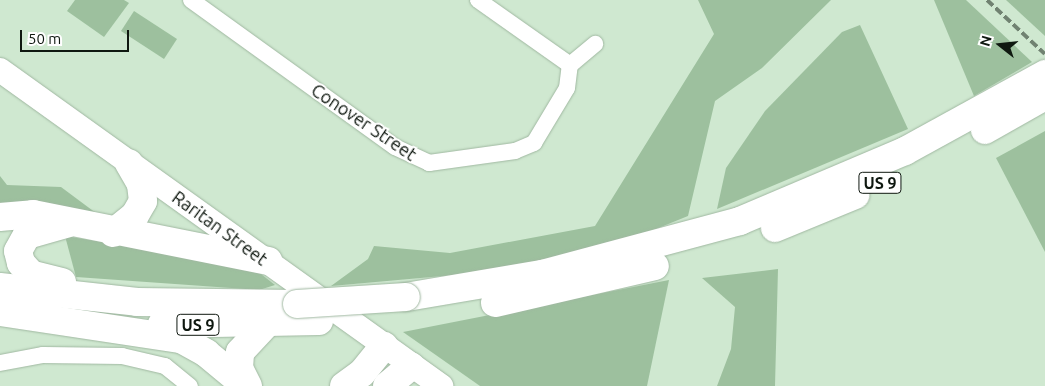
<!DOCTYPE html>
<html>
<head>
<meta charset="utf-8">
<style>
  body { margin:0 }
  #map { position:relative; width:1045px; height:386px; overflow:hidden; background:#cfe8d0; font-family:Ubuntu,sans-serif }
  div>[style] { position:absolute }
  .green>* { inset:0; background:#9dc09e }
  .roads { filter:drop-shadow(0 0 1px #a0b8a1) drop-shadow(0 0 1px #a0b8a1) }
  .street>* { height:16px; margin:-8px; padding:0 8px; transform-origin:8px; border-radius:8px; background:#fff }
  .secondary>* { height:24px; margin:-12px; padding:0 12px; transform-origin:12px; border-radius:12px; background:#fff }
  .highway>* { height:28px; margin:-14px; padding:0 14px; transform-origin:14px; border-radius:14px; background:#fff }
  .rail>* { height:4px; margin-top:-2px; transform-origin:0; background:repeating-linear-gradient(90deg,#708271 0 8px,transparent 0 12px) }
  .bridges { filter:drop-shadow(0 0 1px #a0b8a1) drop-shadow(0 0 1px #a0b8a1) }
  .highway-bridge>* { height:28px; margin:-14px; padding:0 14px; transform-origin:14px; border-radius:14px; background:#fff }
  span { translate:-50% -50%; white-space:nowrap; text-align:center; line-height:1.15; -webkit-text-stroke:4px #fff; paint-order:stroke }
  .shield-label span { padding:1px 4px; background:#fff; border:1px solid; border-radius:4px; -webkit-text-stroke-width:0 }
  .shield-label { font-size:16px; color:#0f1810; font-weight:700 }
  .street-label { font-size:18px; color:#0f1810 }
  .north { position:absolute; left:975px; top:20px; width:50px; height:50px; -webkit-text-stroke:4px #fff; paint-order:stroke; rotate:286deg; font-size:14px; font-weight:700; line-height:20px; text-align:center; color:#0f1810 }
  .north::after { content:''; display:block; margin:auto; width:18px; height:22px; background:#0f1810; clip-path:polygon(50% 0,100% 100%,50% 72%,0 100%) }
  .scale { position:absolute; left:20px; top:30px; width:109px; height:22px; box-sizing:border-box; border:2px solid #0f1810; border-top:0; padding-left:6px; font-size:15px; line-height:18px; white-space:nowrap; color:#0f1810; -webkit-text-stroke:4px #fff; paint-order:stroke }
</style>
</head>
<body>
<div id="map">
  <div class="green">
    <div style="clip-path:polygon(75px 0,124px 0,129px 3px,104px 37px,67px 11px)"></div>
    <div style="clip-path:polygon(698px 0,831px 0,762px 68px,715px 101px,688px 216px,609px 248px,465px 274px,331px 286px,368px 259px,374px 246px,450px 253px,595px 226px,714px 34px)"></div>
    <div style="clip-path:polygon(934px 0,966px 0,1032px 62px,974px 96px)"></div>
    <div style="clip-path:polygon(1006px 0,1045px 0,1045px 36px)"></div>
    <div style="clip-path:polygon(134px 11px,177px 39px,164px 59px,121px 31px)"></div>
    <div style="clip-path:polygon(860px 25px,908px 129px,717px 209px,726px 168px,765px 111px,842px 32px)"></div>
    <div style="clip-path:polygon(1045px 131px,1045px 252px,996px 158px)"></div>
    <div style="clip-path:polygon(0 176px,7px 185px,61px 187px,104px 219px,0 203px)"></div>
    <div style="clip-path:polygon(65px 236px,251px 266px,275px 285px,259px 290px,76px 277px)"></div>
    <div style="clip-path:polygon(778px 269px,775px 386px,717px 386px,731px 349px,735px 307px,702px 278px)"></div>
    <div style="clip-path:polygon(669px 280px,647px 386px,480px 386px,403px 332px)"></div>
  </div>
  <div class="roads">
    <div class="street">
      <div style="left:191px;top:0;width:251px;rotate:35.8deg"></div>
      <div style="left:395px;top:147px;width:38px;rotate:25deg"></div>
      <div style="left:429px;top:163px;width:87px;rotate:-7.9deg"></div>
      <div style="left:515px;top:151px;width:21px;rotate:-23deg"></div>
      <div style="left:534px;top:143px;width:64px;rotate:-59deg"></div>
      <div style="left:567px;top:88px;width:23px;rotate:-83deg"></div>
      <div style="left:478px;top:0;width:113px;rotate:35.2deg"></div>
      <div style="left:570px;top:65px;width:33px;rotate:-40deg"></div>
      <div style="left:0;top:363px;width:44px;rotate:-10.5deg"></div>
      <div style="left:43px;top:355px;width:79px;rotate:0.7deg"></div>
      <div style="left:122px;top:356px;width:44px;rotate:13.1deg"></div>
      <div style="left:165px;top:366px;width:32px;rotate:39deg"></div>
    </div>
    <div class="secondary">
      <div style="left:0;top:70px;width:543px;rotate:35.62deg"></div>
    </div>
    <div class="highway">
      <div style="left:985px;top:130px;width:69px;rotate:-29.5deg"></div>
      <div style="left:0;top:217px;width:33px;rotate:-5deg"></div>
      <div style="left:33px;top:214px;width:240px;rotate:11.3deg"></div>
      <div style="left:775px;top:228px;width:87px;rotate:-22.4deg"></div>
      <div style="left:113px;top:233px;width:28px;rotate:-39deg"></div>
      <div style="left:135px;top:215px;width:16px;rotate:-60deg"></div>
      <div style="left:143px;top:201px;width:17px;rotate:-97deg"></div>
      <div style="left:141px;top:184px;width:24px;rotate:-120deg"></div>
      <div style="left:62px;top:282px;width:32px;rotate:-166deg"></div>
      <div style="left:31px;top:274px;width:15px;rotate:-132deg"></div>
      <div style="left:21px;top:263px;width:12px;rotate:-104deg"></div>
      <div style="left:18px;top:251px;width:18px;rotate:-61deg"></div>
      <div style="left:27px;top:235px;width:41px;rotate:-15.8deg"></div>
      <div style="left:0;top:287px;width:138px;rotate:6.2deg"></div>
      <div style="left:137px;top:302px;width:160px;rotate:0.7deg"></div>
      <div style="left:406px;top:297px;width:138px;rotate:-9.6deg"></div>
      <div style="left:542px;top:274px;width:205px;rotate:-15deg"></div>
      <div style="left:740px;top:221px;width:179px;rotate:-23deg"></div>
      <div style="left:905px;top:151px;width:160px;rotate:-28.8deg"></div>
      <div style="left:495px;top:303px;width:164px;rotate:-13deg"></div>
      <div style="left:0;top:312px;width:183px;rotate:8.5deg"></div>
      <div style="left:181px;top:339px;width:29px;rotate:29deg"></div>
      <div style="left:206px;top:353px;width:52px;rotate:39.5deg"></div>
      <div style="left:162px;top:324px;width:157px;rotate:-1.1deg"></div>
      <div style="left:248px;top:386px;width:20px;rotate:-117deg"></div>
      <div style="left:239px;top:368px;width:16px;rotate:-86deg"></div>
      <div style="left:240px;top:352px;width:38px;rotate:-47deg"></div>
      <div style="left:344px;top:386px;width:22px;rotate:-36deg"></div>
      <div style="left:362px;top:373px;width:35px;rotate:-51deg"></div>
      <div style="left:387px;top:386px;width:31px;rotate:-40deg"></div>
    </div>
  </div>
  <div class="rail">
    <div style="left:987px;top:0;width:79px;rotate:43deg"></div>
  </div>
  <div class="bridges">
    <div class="highway-bridge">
      <div style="left:297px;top:304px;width:109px;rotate:-3.7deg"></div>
    </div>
  </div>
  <div class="shield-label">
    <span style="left:880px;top:183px">US 9</span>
    <span style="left:198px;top:325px">US 9</span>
  </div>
  <div class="street-label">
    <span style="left:364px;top:122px;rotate:34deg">Conover Street</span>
    <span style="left:220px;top:228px;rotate:36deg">Raritan Street</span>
  </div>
  <div class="north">N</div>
  <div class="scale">50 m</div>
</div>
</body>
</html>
